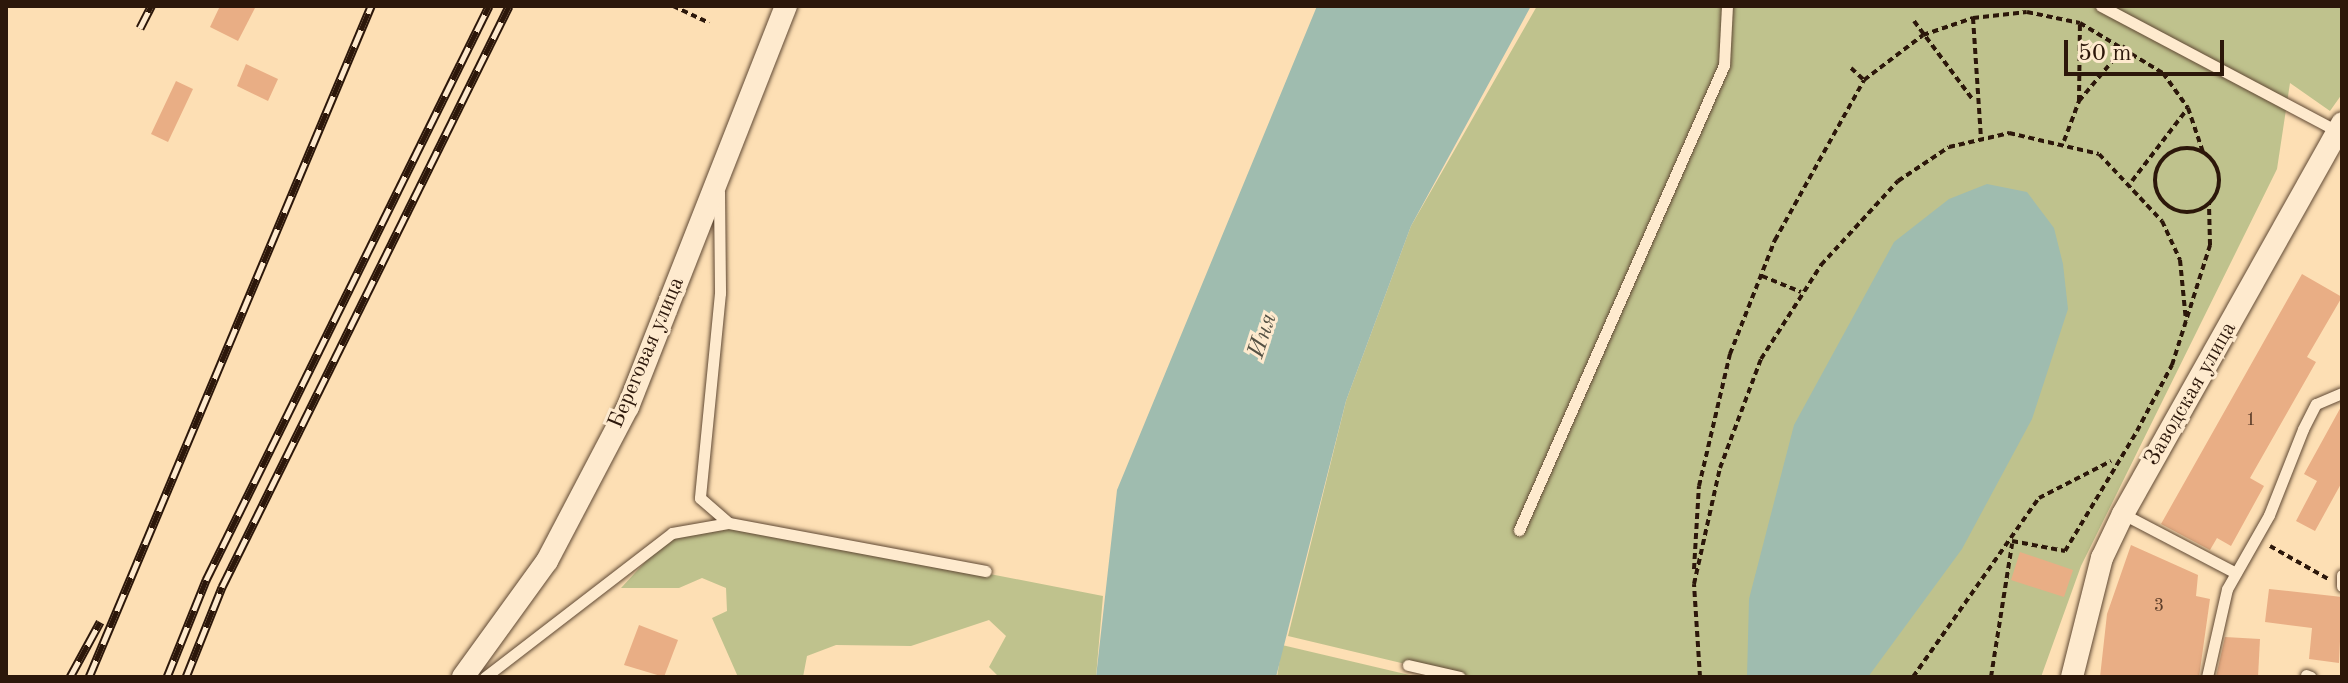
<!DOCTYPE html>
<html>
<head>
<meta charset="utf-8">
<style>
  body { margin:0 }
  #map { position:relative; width:2348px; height:683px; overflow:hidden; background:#fddfb4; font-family:"Old Standard TT",serif }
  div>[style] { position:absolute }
  .green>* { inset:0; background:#bfc28d }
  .water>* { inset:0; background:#9fbcaf }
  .building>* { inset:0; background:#e9ae85 }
  .path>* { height:4px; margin-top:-2px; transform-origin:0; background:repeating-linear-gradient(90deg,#2c170a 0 6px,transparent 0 10px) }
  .path>.ring { margin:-2px; padding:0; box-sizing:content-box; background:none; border:4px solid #2c170a; border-radius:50% }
  .roads { filter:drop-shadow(0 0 2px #604934) drop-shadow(0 0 2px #604934) }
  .service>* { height:11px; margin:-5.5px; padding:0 5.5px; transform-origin:5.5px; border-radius:5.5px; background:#feeace }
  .minor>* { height:22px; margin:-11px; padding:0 11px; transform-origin:11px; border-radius:11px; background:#feeace }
  .rail>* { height:9px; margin-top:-4.5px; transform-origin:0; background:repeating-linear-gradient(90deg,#feeace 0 18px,#2c170a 0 36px); box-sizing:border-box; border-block:2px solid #2c170a }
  span { translate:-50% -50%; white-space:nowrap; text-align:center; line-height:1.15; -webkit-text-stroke:6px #feeace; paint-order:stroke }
  .number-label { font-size:18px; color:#5b3d29 }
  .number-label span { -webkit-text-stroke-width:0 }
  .street-label { font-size:22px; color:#2c170a }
  .water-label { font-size:24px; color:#545144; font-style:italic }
  .frame { position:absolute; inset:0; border:8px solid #2c170a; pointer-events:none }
  .scale { position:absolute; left:2064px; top:40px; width:160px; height:36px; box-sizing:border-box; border:4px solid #2c170a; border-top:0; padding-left:10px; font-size:24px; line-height:28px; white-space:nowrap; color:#2c170a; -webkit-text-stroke:6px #feeace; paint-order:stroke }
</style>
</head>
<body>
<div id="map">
  <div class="green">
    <div style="clip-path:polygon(1537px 6px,2342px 6px,2342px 94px,2330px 111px,2290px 83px,2277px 169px,2081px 566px,2041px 677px,1460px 677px,1288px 636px,1346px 401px,1411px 226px)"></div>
    <div style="clip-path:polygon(729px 523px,1103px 596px,1096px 677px,999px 677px,989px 667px,1006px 636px,989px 620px,911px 646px,836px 645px,807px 656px,803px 677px,738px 677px,712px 618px,727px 611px,726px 588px,702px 578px,679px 588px,621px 588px,672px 533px)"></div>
    <div style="clip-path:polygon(1282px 645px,1418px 677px,1277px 677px)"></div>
  </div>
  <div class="water">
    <div style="clip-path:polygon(1317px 6px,1531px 6px,1411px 226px,1346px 401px,1276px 677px,1096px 677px,1117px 490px)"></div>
    <div style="clip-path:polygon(1987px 184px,2027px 192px,2054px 228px,2063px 264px,2068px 309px,2032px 419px,1962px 549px,1868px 677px,1747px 677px,1749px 599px,1794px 425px,1894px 242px,1949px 199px)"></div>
  </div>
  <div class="building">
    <div style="clip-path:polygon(220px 6px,256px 6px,238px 41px,210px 27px)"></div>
    <div style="clip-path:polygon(246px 64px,278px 79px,268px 101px,237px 86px)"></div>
    <div style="clip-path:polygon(176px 81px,193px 89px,168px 142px,151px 134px)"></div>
    <div style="clip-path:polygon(2302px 274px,2342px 297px,2307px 357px,2316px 362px,2250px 478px,2264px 486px,2231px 546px,2217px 538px,2210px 550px,2161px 524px)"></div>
    <div style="clip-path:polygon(2342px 405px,2342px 482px,2315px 531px,2296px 521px,2317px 481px,2304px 474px)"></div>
    <div style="clip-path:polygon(2131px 545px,2198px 575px,2196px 596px,2210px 599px,2199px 677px,2100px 677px,2107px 614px)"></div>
    <div style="clip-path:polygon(2020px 552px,2073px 570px,2064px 597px,2011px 580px)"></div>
    <div style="clip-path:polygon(2269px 589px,2342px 597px,2339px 663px,2309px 659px,2312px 628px,2265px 622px)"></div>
    <div style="clip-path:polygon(639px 625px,678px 640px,664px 677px,624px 665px)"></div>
    <div style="clip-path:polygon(2225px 637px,2260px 639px,2258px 677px,2216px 677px)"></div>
  </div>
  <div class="path">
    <div style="left:673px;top:6px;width:40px;rotate:25deg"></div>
    <div style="left:1973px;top:18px;width:121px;rotate:86.2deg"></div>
    <div style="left:1914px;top:21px;width:99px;rotate:53.2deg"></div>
    <div style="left:1851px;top:68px;width:18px;rotate:43deg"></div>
    <div style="left:2079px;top:101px;width:72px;rotate:-50.1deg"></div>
    <div style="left:2064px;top:141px;width:43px;rotate:-69.4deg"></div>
    <div style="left:2079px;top:101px;width:78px;rotate:-89.3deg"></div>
    <div class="ring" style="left:2155px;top:148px;width:60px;height:60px"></div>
    <div style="left:2132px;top:181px;width:92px;rotate:-52.5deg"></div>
    <div style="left:1762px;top:276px;width:42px;rotate:22.3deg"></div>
    <div style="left:2012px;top:541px;width:54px;rotate:10.7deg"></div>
    <div style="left:2065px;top:551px;width:140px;rotate:-59deg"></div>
    <div style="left:2137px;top:431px;width:75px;rotate:-62.1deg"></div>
    <div style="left:2172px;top:365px;width:126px;rotate:-72.4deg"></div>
    <div style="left:2210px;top:245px;width:41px;rotate:-91.4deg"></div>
    <div style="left:2270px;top:546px;width:67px;rotate:29.6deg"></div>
    <div style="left:1694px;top:569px;width:83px;rotate:-86.6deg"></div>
    <div style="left:1699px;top:486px;width:136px;rotate:-76.8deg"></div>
    <div style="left:1730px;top:354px;width:123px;rotate:-68.5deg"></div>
    <div style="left:1775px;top:240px;width:183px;rotate:-60.9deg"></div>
    <div style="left:1864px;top:80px;width:74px;rotate:-37.3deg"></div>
    <div style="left:1923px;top:35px;width:53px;rotate:-18.8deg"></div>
    <div style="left:1973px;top:18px;width:54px;rotate:-6.3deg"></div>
    <div style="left:2027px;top:12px;width:54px;rotate:11.7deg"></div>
    <div style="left:2080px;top:23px;width:97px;rotate:31.1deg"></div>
    <div style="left:2163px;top:73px;width:43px;rotate:54.5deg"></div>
    <div style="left:2188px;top:108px;width:46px;rotate:71.2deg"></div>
    <div style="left:1700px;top:677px;width:93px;rotate:-93.7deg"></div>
    <div style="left:1694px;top:584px;width:119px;rotate:-77.4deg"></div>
    <div style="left:1720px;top:468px;width:116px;rotate:-69.4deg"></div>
    <div style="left:1761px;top:359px;width:112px;rotate:-57.4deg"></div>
    <div style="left:1821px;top:265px;width:114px;rotate:-47.5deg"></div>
    <div style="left:1898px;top:181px;width:61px;rotate:-33.7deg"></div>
    <div style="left:1949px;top:147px;width:62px;rotate:-13.1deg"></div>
    <div style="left:2009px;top:133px;width:92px;rotate:13.1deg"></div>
    <div style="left:2099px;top:154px;width:92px;rotate:46.8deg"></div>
    <div style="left:2162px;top:221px;width:43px;rotate:65.2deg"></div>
    <div style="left:2180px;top:260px;width:61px;rotate:84.4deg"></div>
    <div style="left:1913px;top:677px;width:219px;rotate:-54.9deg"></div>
    <div style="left:2039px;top:498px;width:81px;rotate:-27.2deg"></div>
    <div style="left:1991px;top:677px;width:135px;rotate:-81deg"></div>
  </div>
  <div class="roads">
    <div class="service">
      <div style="left:2101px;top:6px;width:267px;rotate:27.9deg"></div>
      <div style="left:719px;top:192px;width:101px;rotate:89.4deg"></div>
      <div style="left:720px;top:293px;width:206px;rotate:95.6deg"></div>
      <div style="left:700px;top:498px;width:38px;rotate:41deg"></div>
      <div style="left:729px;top:523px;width:261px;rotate:10.6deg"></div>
      <div style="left:2123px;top:514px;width:127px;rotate:27.6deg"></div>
      <div style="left:1519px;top:530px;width:508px;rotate:-66.21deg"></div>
      <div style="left:1724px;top:65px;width:59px;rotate:-87.1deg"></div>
      <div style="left:2342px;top:575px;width:11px;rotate:90deg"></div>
      <div style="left:1408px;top:665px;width:53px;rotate:13deg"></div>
      <div style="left:2306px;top:675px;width:5px;rotate:22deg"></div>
      <div style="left:485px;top:677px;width:236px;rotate:-37.6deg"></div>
      <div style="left:672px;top:533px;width:58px;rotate:-10deg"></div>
      <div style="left:2207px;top:677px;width:90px;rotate:-77.2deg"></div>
      <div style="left:2227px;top:589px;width:85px;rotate:-60.4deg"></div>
      <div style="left:2269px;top:515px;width:92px;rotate:-68.4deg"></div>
      <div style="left:2303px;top:429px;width:28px;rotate:-63deg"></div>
      <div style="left:2316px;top:404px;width:28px;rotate:-23deg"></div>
    </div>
    <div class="minor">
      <div style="left:463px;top:677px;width:143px;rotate:-54.1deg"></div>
      <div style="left:547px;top:561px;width:174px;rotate:-62.3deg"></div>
      <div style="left:628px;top:407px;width:431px;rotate:-68.5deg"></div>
      <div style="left:2072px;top:677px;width:123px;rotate:-75.9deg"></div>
      <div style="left:2102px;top:558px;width:49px;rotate:-64.5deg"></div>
      <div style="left:2123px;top:514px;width:448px;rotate:-60.7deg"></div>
    </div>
  </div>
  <div class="rail">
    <div style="left:140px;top:28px;width:25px;rotate:-63deg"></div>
    <div style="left:70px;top:677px;width:63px;rotate:-61.4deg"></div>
    <div style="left:89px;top:677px;width:728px;rotate:-67.2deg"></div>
    <div style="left:167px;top:677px;width:105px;rotate:-68.1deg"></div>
    <div style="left:206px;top:580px;width:640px;rotate:-63.76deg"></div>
    <div style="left:186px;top:677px;width:97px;rotate:-68.2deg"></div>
    <div style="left:222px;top:587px;width:648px;rotate:-63.71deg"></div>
  </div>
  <div class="number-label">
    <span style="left:2251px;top:420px">1</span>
    <span style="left:2159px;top:606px">3</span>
  </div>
  <div class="street-label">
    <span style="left:647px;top:353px;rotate:-67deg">Береговая улица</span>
    <span style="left:2191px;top:394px;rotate:-60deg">Заводская улица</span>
  </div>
  <div class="water-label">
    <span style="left:1264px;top:336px;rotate:-72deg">Иня</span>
  </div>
  <div class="frame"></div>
  <div class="scale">50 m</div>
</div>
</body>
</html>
